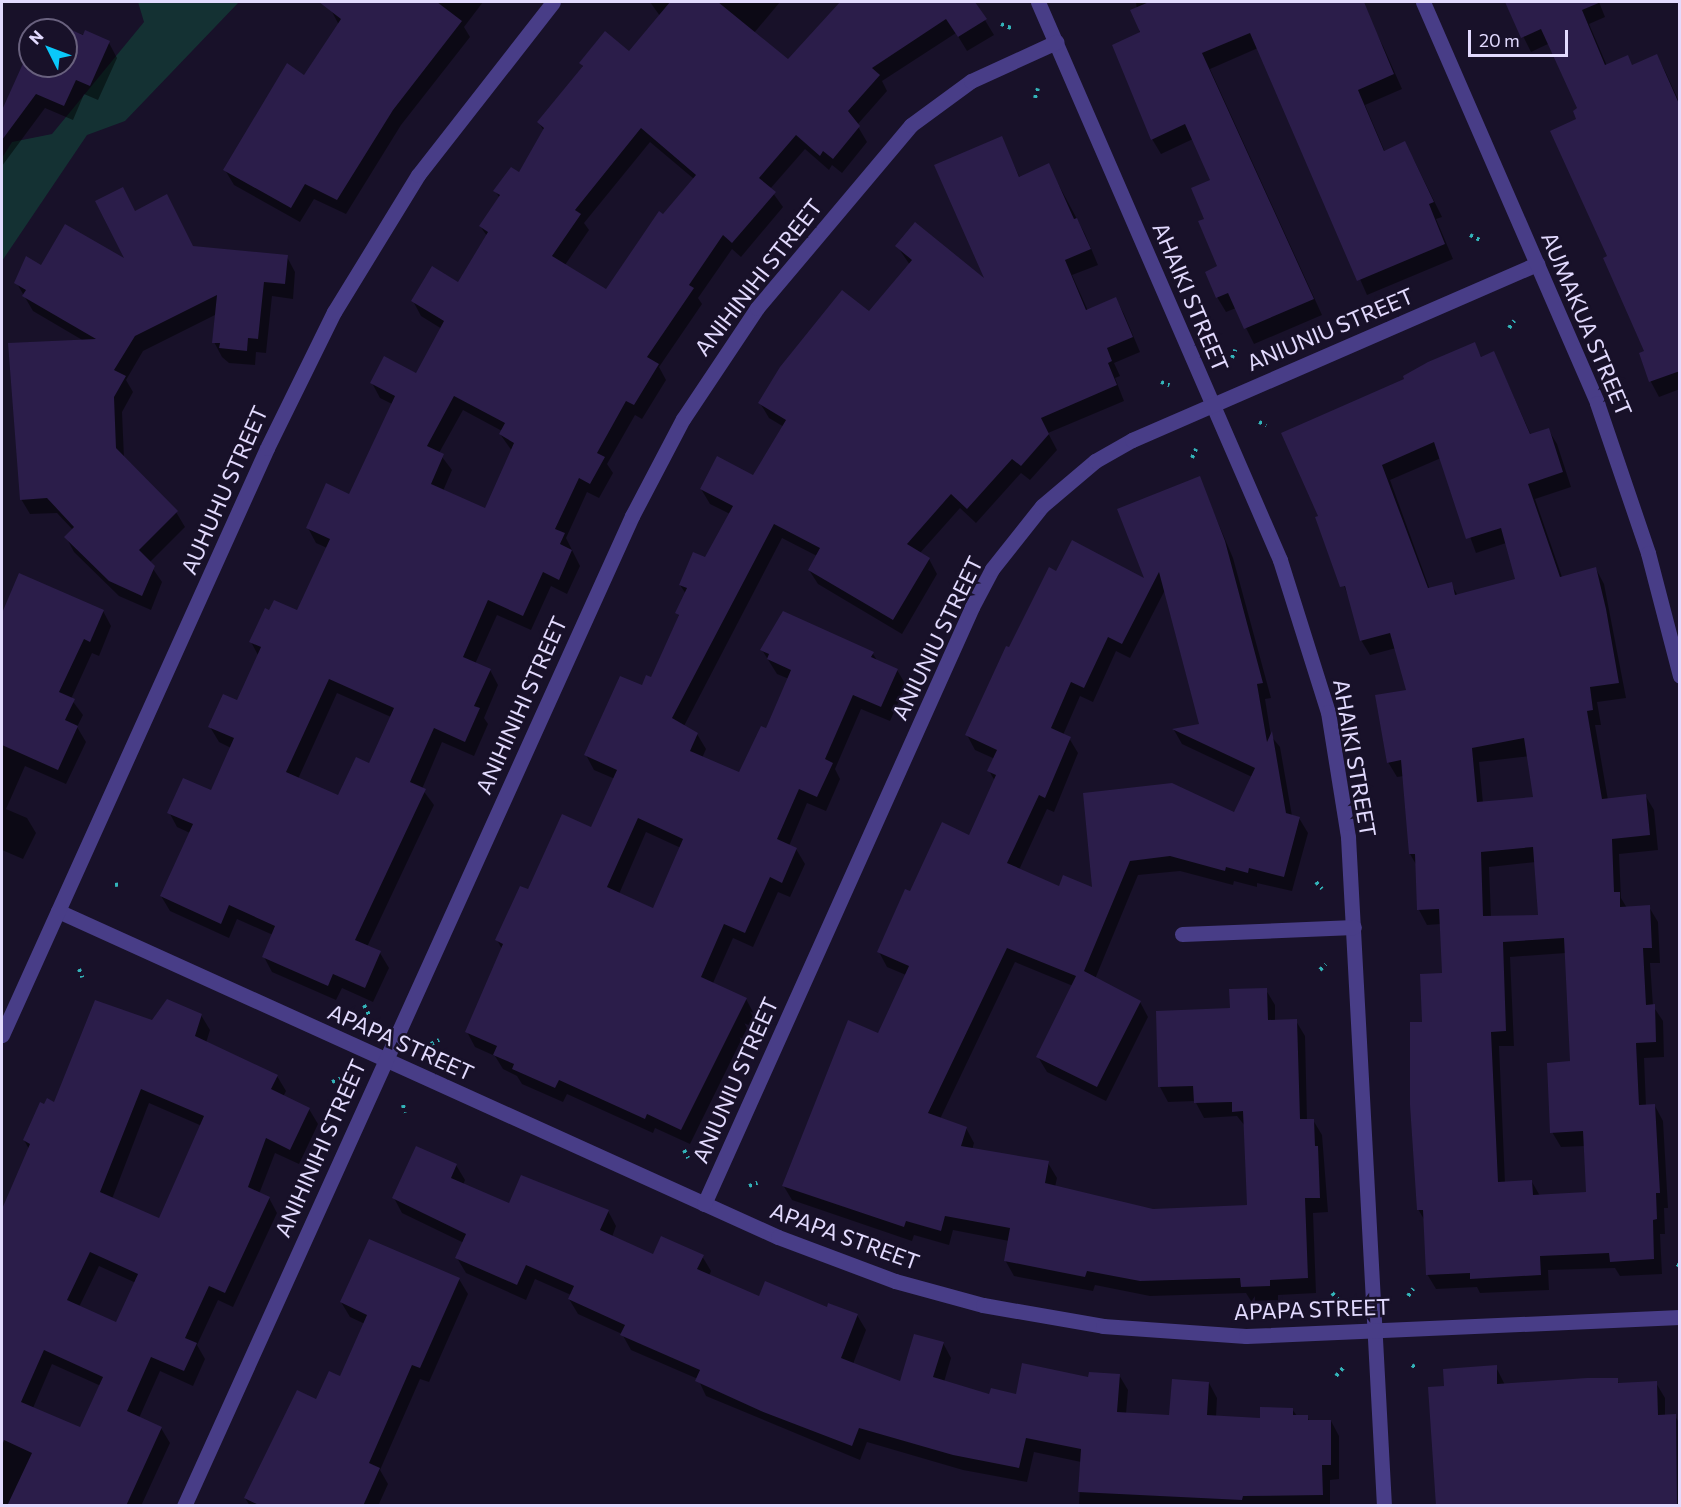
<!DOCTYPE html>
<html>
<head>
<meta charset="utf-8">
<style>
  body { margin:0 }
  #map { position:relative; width:1681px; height:1507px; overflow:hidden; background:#181129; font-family:Commissioner,sans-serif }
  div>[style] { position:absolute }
  .green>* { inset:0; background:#143133 }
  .shadow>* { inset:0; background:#0007 }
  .building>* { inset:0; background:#2b1d4a }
  .path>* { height:4px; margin-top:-2px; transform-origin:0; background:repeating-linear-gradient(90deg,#33b4b9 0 3px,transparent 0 7.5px) }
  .minor>* { height:15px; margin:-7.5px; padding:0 7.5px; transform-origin:7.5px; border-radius:7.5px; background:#483d87 }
  .tertiary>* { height:15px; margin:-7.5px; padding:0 7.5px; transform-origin:7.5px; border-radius:7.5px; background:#483d87 }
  span { translate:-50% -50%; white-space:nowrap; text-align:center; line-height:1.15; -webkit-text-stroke:5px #181129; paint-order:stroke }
  .street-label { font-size:22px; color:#e2dafe }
  .frame { position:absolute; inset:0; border:3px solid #e2dafe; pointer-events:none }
  .north { position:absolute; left:18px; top:18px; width:60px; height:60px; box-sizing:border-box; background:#181129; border:2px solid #69617e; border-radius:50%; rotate:312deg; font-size:16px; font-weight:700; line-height:24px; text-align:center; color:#e2dafe }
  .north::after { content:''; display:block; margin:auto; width:21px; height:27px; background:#0ac9fa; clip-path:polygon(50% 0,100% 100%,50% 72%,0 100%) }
  .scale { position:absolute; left:1468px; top:30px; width:100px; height:27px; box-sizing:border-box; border:3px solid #e2dafe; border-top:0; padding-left:8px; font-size:18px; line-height:21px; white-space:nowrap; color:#e2dafe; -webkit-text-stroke:4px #181129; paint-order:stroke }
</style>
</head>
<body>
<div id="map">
  <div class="green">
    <div style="clip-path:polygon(138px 2px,239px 2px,125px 121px,87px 135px,2px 261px,2px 158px,12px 142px,52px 134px,144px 22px)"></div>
  </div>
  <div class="shadow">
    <div style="clip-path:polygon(337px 2px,483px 2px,464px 27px,470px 37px,401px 125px,346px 214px,314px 199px,300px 222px,234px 185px,225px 170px,304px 77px,339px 25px,331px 10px)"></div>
    <div style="clip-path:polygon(evenodd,650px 2px,780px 2px,754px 33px,788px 61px,842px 2px,974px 2px,994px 35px,967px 51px,956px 33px,882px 81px,887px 91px,857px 125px,867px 142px,842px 173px,832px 165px,829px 170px,805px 149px,770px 189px,783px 207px,741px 257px,732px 249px,698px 298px,702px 304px,659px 367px,666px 380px,642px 419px,635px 415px,607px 464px,613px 473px,599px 498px,587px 492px,566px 538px,580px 566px,567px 594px,551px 586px,531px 630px,497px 615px,475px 664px,490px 670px,498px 685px,484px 718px,488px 724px,474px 756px,442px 742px,422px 789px,434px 805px,367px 947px,380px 953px,389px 968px,373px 1002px,342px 988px,336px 1000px,272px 972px,264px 957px,273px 935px,237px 919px,229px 938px,170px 911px,161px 896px,190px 833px,177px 827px,169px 812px,212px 792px,231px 748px,219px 742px,210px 727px,237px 702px,258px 655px,251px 642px,298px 612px,327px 548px,316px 543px,308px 528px,350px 496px,392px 404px,380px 398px,372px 383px,417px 375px,442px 329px,421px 316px,413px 301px,459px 284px,487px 236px,480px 226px,500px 198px,495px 191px,519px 174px,544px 131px,539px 123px,583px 68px,581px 63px,629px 53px,660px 16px,650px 2px,650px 142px,694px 179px,606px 291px,565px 265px,589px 230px,584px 223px,650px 142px,650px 2px,463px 410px,502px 431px,500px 434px,512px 451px,485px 510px,443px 491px,452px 470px,439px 453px,463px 410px,650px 2px,337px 693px,391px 717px,369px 765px,339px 797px,298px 779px,337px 693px)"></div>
    <div style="clip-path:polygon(1136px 2px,1351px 2px,1366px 35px,1375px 31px,1383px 46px,1402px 89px,1365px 105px,1385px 152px,1413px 158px,1442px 217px,1436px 219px,1453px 259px,1367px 295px,1258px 48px,1210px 69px,1322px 315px,1254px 344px,1236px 308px,1226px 312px,1217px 297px,1219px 267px,1206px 220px,1212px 181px,1193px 139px,1161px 154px,1152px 139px)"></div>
    <div style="clip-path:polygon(1506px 2px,1599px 2px,1605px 17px,1589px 24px,1607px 66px,1633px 67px,1657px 56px,1665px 71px,1680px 104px,1680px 389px,1659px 397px,1651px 382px,1641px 354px,1646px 352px,1609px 257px,1579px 109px,1550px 43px,1531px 52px)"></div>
    <div style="clip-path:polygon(57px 26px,109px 43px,117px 58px,98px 100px,84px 94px,73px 120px,45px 108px,2px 166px,2px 112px,30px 52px,30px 66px,66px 66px,66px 30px,55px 30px)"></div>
    <div style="clip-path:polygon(evenodd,1001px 138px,1020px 178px,1048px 165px,1085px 234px,1098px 265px,1072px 275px,1088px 311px,1116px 299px,1124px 314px,1140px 352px,1114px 363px,1120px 376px,1115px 378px,1124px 401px,1048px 433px,1057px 450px,1030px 480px,1021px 473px,976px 523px,960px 508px,920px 553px,929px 559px,937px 574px,902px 634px,818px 584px,809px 570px,817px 556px,782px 538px,684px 726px,697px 734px,706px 749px,702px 758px,740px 774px,767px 730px,789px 679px,777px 674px,762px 650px,873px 654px,878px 662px,897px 670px,906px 685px,890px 721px,861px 709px,835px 769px,840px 779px,826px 811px,807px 803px,789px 846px,796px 849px,805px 864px,790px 897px,778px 892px,753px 947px,733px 938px,713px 983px,746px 999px,754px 1014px,690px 1144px,655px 1128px,653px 1133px,567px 1094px,563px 1102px,522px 1084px,517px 1076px,503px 1069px,495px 1056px,475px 1047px,467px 1032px,502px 949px,497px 940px,529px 891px,592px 829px,615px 779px,594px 770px,586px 755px,651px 679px,680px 618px,677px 613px,686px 594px,680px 585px,706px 559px,730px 514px,710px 504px,701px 489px,754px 477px,784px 427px,769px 418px,760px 403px,869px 313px,910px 265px,897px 246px,988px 283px,1001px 138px,646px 832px,681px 848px,654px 910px,619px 894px,646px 832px)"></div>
    <div style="clip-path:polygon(136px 212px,194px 248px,287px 257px,295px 272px,293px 299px,272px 296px,266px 353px,256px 352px,255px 365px,229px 363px,222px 357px,214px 342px,217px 314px,143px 351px,126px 380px,133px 392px,122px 412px,124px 458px,176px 512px,185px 527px,149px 563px,162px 582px,151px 610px,119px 596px,74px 552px,66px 537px,73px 530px,57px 513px,30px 514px,21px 499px,84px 341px,33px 311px,16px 282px,42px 267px,128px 262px)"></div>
    <div style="clip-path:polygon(evenodd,1474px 344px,1482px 358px,1494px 353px,1531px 435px,1548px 429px,1557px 444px,1571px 487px,1535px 499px,1562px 577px,1596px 569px,1604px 584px,1626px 698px,1597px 702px,1601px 725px,1595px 725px,1608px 800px,1645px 795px,1654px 810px,1658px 850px,1619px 854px,1621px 898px,1627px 908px,1649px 907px,1658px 922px,1660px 963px,1650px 963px,1653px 1006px,1663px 1021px,1664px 1057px,1644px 1058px,1646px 1106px,1655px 1106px,1663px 1121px,1668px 1208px,1664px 1208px,1665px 1234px,1660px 1234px,1662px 1274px,1620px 1276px,1615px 1268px,1548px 1270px,1549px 1290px,1480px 1293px,1477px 1287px,1436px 1289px,1427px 1274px,1425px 1221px,1418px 1209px,1423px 1023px,1443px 974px,1441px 924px,1427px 925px,1419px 910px,1417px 866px,1410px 854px,1404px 776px,1397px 777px,1388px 762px,1408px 691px,1396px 648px,1370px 655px,1361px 640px,1351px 603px,1317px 518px,1406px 380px,1474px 344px,1441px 458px,1476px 553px,1506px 543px,1516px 580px,1458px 596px,1451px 584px,1430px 590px,1390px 480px,1441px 458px,1474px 344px,1530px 756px,1534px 798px,1483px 803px,1479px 762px,1530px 756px,1474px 344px,1536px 862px,1539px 916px,1491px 917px,1489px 867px,1536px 862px,1474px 344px,1566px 953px,1572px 1063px,1552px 1132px,1561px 1147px,1585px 1146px,1587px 1193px,1540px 1196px,1532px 1182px,1505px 1183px,1499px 1046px,1514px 1046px,1510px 957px,1566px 953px)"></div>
    <div style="clip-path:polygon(evenodd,1199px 478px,1233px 558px,1271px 698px,1265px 699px,1271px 736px,1280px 747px,1292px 816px,1299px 818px,1308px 833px,1292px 891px,1257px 883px,1257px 887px,1234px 881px,1233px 885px,1180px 871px,1138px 875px,1095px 979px,1140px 1002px,1148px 1017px,1106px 1101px,1047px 1072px,1038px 1057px,1073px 986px,1015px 962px,940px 1119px,966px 1128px,974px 1143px,972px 1150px,1048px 1163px,1057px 1178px,1055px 1187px,1153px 1210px,1248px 1207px,1245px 1126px,1237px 1116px,1204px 1118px,1195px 1101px,1168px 1102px,1160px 1087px,1231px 1009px,1266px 990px,1275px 1005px,1275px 1021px,1296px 1021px,1305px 1036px,1307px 1120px,1313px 1120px,1322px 1135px,1328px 1212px,1313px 1213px,1316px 1293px,1278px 1295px,1278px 1300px,1251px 1301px,1246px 1293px,1150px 1296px,1095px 1285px,1093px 1291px,1014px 1276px,1005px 1260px,1009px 1241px,953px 1230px,949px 1245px,914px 1235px,912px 1241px,792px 1200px,783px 1185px,879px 1035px,906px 975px,887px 967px,879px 952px,911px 893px,970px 837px,995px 781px,989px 771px,995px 759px,975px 750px,967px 735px,1009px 649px,1056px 573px,1147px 581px,1199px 478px,1165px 590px,1201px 725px,1174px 730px,1182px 744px,1252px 777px,1235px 814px,1172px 785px,1094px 889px,1059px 888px,1019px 870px,1047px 809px,1054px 812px,1078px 753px,1069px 738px,1063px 735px,1080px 696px,1093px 702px,1116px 651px,1130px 658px,1165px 590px)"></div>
    <div style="clip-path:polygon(20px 575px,103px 611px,111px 626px,99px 656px,92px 653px,71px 699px,83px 715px,77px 727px,86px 742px,66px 784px,25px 766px,6px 809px,27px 818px,36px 833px,23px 859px,2px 850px,2px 616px)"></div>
    <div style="clip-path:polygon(evenodd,201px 1015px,210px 1030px,206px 1043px,277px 1076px,286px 1091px,283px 1097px,309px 1109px,318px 1124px,299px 1164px,275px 1153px,259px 1194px,269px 1198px,277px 1213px,233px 1307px,218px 1300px,197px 1345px,205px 1359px,193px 1386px,160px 1371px,139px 1418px,161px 1428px,170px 1443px,141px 1506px,2px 1506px,2px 1212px,29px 1149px,24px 1140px,54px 1104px,152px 1021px,201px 1015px,149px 1103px,202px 1126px,160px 1220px,112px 1199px,149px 1103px,201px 1015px,99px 1266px,136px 1283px,117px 1324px,79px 1307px,99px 1266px,201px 1015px,52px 1364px,101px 1386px,80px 1429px,33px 1408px,52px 1364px)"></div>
    <div style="clip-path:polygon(456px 1165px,465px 1180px,463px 1185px,510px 1205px,608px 1211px,616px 1226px,612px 1237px,653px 1256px,702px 1256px,711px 1271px,709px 1276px,759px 1298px,857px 1315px,866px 1330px,853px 1364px,901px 1383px,943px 1343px,951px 1358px,944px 1382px,990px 1396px,1017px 1395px,1119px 1375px,1128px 1390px,1126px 1414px,1171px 1416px,1209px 1383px,1217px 1398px,1216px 1417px,1262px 1419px,1292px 1409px,1297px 1416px,1307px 1416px,1310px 1422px,1331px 1421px,1339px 1436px,1339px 1479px,1330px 1480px,1330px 1506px,1079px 1506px,1081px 1462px,1034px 1452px,1027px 1482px,963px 1470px,867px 1442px,860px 1460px,706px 1396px,698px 1379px,631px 1350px,622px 1334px,578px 1314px,569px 1299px,571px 1295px,535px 1279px,526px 1300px,466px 1273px,457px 1258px,464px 1243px,402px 1213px,394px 1198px)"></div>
    <div style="clip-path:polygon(459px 1279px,468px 1294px,429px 1382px,420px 1379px,380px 1470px,388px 1484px,378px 1506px,250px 1506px,245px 1498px,317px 1401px,341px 1378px,365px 1324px,350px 1317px,341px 1302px)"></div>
    <div style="clip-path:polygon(1496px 1367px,1505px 1385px,1617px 1380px,1620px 1385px,1656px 1383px,1665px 1398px,1665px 1416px,1675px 1416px,1680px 1424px,1680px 1506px,1436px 1506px,1446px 1387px)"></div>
  </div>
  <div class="building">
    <div style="clip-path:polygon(319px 2px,437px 2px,462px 21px,393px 110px,337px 200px,305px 184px,291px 208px,223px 170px,287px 63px,304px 75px,341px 19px)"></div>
    <div style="clip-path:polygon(evenodd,670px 2px,718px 2px,788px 59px,840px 2px,975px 2px,987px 19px,958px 37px,946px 19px,872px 68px,880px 75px,848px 111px,860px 126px,833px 159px,823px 151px,820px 156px,796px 135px,759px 178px,776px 192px,732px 243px,723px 235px,689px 285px,694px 288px,647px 357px,659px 364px,634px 405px,626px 401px,597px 453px,605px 457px,590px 484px,579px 478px,555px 529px,565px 533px,560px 544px,572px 550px,559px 580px,543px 572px,523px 616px,488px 600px,463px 657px,491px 669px,474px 706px,480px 708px,465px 742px,434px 728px,410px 782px,426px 789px,355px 940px,381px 951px,365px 988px,333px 974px,328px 986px,262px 957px,275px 926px,229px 905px,221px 924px,160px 896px,193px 824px,167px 813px,183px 778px,211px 790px,234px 738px,208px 727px,223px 694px,237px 700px,261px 647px,249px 642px,265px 608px,269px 610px,274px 600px,297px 610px,330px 539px,306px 528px,326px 483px,349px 494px,395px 396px,370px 383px,384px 356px,416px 373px,444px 321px,411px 301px,432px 266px,458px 282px,488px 232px,479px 226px,500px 195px,493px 191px,511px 167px,519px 172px,544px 128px,537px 122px,583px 66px,579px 63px,605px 31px,629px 51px,670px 2px,641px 128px,696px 175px,663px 214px,659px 211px,606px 289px,552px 256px,581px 214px,575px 210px,641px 128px,670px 2px,454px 396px,505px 423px,499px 434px,514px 443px,485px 508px,431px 484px,444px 454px,427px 446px,454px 396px,670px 2px,329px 679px,394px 708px,369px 763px,356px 757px,338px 795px,286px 772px,329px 679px)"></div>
    <div style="clip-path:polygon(1149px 2px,1364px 2px,1394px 74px,1358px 90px,1384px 151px,1405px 141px,1434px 202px,1429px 204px,1445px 244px,1357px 281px,1250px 33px,1202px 53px,1314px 299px,1244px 329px,1228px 293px,1216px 298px,1205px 272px,1217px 266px,1198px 221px,1204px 219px,1191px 188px,1210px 180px,1185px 124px,1151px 140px,1112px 45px,1140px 32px,1130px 10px)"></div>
    <div style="clip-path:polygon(1505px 2px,1601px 2px,1582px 10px,1605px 65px,1628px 55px,1632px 65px,1657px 54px,1680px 106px,1680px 371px,1649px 382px,1639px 353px,1644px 351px,1603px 258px,1607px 256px,1550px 131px,1576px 119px,1573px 111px,1577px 108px,1541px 29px,1521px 38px)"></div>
    <div style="clip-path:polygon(44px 18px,83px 35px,85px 30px,110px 41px,90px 86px,76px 80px,64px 106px,36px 94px,2px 140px,2px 110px,30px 48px,30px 66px,66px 66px,66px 30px,38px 30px)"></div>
    <div style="clip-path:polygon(evenodd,1002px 136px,1019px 177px,1049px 163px,1074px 219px,1077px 218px,1091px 249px,1065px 260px,1086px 310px,1116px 297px,1133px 337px,1107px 348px,1112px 361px,1108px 363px,1117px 385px,1041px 418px,1049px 434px,1021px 466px,1012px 459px,967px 509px,951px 494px,907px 544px,930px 558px,893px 620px,808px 570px,820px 548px,774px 524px,672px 718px,698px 733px,690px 751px,739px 772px,761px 726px,766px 728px,791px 670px,767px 659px,769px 654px,760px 650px,783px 611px,874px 652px,871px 657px,898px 669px,881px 707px,853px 695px,825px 759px,833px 763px,817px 797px,799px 789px,777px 839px,797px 848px,782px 883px,770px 877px,745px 933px,724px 924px,701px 977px,747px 998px,681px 1130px,647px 1114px,645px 1119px,559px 1080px,555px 1088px,512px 1069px,514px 1064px,493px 1055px,497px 1046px,465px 1032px,503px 944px,495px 940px,520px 886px,528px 889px,562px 814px,591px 827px,617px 770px,584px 755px,620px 676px,642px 685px,646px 675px,651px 677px,679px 615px,675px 613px,687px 588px,679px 585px,693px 552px,705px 557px,733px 506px,700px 489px,717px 456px,753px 475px,786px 420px,758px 403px,780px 367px,842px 290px,869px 311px,912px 260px,895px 246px,915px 222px,984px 278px,934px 165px,1002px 136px,638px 818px,683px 839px,653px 908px,607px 887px,638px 818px)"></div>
    <div style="clip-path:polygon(123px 187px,135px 211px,167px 194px,193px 246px,288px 255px,285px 284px,264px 282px,258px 339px,248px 338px,247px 351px,219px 348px,220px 343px,212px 343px,217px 295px,135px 336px,114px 370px,126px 376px,114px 397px,116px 448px,178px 511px,139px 550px,155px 566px,142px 596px,109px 581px,64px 537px,74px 527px,47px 498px,20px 500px,8px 343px,96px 339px,22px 296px,26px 290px,14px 283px,26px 256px,41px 265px,65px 224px,124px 258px,95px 201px)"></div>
    <div style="clip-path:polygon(evenodd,1475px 342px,1481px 357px,1494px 351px,1530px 434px,1549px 428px,1563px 472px,1528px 484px,1560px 577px,1596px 567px,1606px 609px,1619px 683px,1590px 687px,1593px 710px,1587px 711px,1602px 799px,1646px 794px,1650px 835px,1612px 839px,1614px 892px,1620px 892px,1620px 907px,1650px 905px,1652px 948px,1643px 948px,1646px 1005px,1655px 1004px,1656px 1042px,1636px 1043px,1639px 1105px,1655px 1104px,1660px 1193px,1656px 1193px,1657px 1219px,1653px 1220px,1654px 1259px,1610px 1262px,1609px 1253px,1540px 1256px,1541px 1275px,1470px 1279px,1470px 1273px,1426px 1275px,1423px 1210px,1417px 1210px,1410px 1105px,1410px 1022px,1422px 1022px,1420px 974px,1442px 973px,1439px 909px,1417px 910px,1415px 854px,1409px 854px,1401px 760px,1387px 763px,1375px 695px,1406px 690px,1390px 633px,1360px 641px,1345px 586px,1340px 587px,1315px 517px,1318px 516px,1281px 433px,1404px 379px,1403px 376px,1428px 362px,1475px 342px,1434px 442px,1466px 539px,1501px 528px,1515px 579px,1455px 595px,1452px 582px,1428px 588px,1382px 465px,1434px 442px,1475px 342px,1524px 738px,1533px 797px,1477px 802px,1472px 748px,1524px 738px,1475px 342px,1533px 847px,1538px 915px,1483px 916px,1481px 852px,1533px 847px,1475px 342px,1564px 938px,1570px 1061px,1547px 1063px,1550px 1133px,1583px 1131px,1586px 1192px,1533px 1195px,1532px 1180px,1498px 1182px,1491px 1032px,1506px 1031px,1503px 942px,1564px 938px)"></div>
    <div style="clip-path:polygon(evenodd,1200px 476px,1225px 541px,1263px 683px,1257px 684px,1267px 742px,1272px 731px,1286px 813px,1300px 817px,1284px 877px,1249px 868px,1248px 873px,1226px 867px,1225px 871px,1170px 856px,1130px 861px,1084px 971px,1141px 1001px,1097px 1087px,1036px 1057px,1076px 976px,1007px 948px,928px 1113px,967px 1127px,961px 1146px,1049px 1161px,1045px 1183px,1153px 1209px,1247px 1205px,1243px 1111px,1232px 1112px,1232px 1102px,1194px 1103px,1193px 1086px,1158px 1087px,1156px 1011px,1230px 1008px,1229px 989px,1267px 988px,1268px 1020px,1297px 1019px,1300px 1119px,1314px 1119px,1315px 1146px,1318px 1146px,1320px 1198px,1305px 1198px,1308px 1278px,1270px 1280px,1270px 1286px,1241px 1287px,1240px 1278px,1140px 1281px,1087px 1271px,1085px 1277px,1004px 1261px,1010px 1228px,945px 1216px,941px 1231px,906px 1221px,904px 1227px,782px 1186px,848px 1020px,878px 1033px,909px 966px,877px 952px,905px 889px,910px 891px,942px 822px,969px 835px,996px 775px,987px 771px,997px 750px,965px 735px,1006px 646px,1009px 647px,1049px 567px,1056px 571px,1072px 540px,1144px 578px,1117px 509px,1200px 476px,1159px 572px,1199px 724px,1172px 729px,1255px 768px,1234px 812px,1172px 783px,1083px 793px,1092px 887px,1063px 875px,1059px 886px,1007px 863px,1039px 795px,1045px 798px,1071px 737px,1051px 728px,1071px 682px,1084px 688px,1108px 637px,1122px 644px,1159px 572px)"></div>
    <div style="clip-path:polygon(19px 573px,104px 610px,90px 642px,84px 639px,59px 692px,75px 699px,65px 720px,78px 726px,58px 770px,2px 745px,2px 613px)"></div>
    <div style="clip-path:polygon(evenodd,167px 999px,202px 1014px,195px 1036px,278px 1075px,271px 1089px,310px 1108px,290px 1150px,266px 1138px,248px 1187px,270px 1197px,225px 1293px,209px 1286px,185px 1338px,197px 1343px,184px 1371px,151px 1357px,127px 1411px,162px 1427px,126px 1506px,7px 1506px,32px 1453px,4px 1440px,2px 1446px,2px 1209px,30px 1144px,23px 1140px,40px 1102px,44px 1104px,47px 1098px,54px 1102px,95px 1000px,152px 1020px,167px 999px,141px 1089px,204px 1116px,159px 1218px,100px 1192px,141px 1089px,167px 999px,90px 1252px,138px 1274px,116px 1322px,67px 1300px,90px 1252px,167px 999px,44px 1350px,103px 1377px,80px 1427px,21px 1402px,44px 1350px)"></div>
    <div style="clip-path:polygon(416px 1146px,457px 1164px,451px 1178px,509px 1203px,521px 1175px,609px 1210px,600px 1230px,653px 1254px,661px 1236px,704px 1255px,697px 1269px,759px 1296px,765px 1281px,827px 1307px,828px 1303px,858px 1314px,841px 1358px,900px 1381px,914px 1334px,944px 1342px,933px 1377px,989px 1394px,991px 1388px,1016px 1394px,1022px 1363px,1088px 1377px,1089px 1372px,1120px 1374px,1117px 1412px,1169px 1415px,1172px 1379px,1209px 1382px,1207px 1415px,1260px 1418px,1260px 1407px,1293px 1408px,1293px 1415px,1308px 1415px,1308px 1420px,1331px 1420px,1331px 1465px,1322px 1465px,1323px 1495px,1243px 1496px,1242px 1500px,1078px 1492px,1081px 1449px,1026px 1438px,1019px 1468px,953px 1455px,859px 1428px,852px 1446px,761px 1411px,695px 1381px,700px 1370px,620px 1335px,625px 1325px,568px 1299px,574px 1286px,526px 1265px,517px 1285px,455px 1258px,466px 1234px,392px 1198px)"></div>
    <div style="clip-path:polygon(369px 1239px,460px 1278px,420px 1368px,412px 1365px,369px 1463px,380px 1468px,363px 1506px,261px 1506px,244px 1498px,297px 1390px,316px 1399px,329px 1371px,340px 1376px,367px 1315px,340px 1302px)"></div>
    <div style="clip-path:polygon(1497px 1365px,1497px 1384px,1587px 1378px,1618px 1378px,1618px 1383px,1657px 1381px,1658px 1415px,1676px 1414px,1677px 1506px,1436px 1506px,1428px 1387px,1444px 1386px,1443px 1369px)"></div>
  </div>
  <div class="path">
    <div style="left:1001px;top:24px;width:11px;rotate:22deg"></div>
    <div style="left:1035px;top:98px;width:10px;rotate:-73deg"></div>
    <div style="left:1470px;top:235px;width:11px;rotate:27deg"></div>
    <div style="left:1509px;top:328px;width:9px;rotate:-54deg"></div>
    <div style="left:1232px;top:358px;width:9px;rotate:-69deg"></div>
    <div style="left:1161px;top:382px;width:9px;rotate:21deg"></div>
    <div style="left:1259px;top:422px;width:8px;rotate:23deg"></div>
    <div style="left:1192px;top:458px;width:10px;rotate:-66deg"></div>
    <div style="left:1316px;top:882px;width:9px;rotate:49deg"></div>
    <div style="left:115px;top:885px;width:7px;rotate:-8deg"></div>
    <div style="left:79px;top:969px;width:9px;rotate:69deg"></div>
    <div style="left:1320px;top:970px;width:8px;rotate:-45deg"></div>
    <div style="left:364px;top:1005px;width:11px;rotate:63deg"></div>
    <div style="left:431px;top:1044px;width:9px;rotate:-27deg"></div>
    <div style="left:332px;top:1082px;width:11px;rotate:-22deg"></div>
    <div style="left:403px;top:1105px;width:8px;rotate:76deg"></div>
    <div style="left:684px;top:1150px;width:9px;rotate:63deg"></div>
    <div style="left:749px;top:1186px;width:9px;rotate:-21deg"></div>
    <div style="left:1677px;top:1264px;width:4px;rotate:34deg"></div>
    <div style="left:1332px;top:1293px;width:10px;rotate:45deg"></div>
    <div style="left:1408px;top:1296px;width:9px;rotate:-54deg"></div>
    <div style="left:1412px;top:1365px;width:6px;rotate:39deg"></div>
    <div style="left:1336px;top:1376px;width:11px;rotate:-49deg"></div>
  </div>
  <div class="minor">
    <div style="left:1038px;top:2px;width:608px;rotate:66.55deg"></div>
    <div style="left:1280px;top:560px;width:159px;rotate:72.5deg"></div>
    <div style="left:1328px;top:712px;width:127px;rotate:80.9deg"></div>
    <div style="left:1348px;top:837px;width:670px;rotate:86.92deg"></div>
    <div style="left:58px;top:911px;width:790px;rotate:24.36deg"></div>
    <div style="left:778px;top:1237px;width:125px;rotate:20.6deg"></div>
    <div style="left:895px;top:1281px;width:91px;rotate:15.3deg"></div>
    <div style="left:983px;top:1305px;width:122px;rotate:9.9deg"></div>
    <div style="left:1103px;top:1326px;width:143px;rotate:4deg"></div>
    <div style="left:1246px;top:1336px;width:434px;rotate:-2.5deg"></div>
    <div style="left:1182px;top:934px;width:172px;rotate:-2.3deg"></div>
    <div style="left:704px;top:1204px;width:654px;rotate:-65.82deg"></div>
    <div style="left:972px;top:607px;width:43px;rotate:-62.2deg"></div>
    <div style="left:992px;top:569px;width:80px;rotate:-51.6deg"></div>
    <div style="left:1042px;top:506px;width:70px;rotate:-40.3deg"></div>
    <div style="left:1095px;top:461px;width:43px;rotate:-29.6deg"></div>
    <div style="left:1132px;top:440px;width:442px;rotate:-23.5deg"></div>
    <div style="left:184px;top:1506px;width:1087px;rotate:-65.65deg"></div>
    <div style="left:632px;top:516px;width:110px;rotate:-62.3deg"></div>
    <div style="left:683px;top:419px;width:133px;rotate:-56.3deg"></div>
    <div style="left:757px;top:308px;width:239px;rotate:-49.9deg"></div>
    <div style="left:911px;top:125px;width:74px;rotate:-36.3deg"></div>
    <div style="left:971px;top:81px;width:94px;rotate:-24.6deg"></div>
  </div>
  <div class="tertiary">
    <div style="left:1423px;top:2px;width:437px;rotate:66.5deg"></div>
    <div style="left:1597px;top:403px;width:158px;rotate:71.2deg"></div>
    <div style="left:1648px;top:553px;width:127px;rotate:75.4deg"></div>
    <div style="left:2px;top:1035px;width:644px;rotate:-65.7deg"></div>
    <div style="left:267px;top:448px;width:152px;rotate:-63.8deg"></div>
    <div style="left:334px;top:312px;width:161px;rotate:-58.5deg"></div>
    <div style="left:418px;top:175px;width:219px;rotate:-52deg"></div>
  </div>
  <div class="street-label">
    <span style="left:758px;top:277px;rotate:-52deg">ANIHINIHI STREET</span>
    <span style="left:1191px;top:297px;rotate:67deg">AHAIKI STREET</span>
    <span style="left:1587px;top:324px;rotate:67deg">AUMAKUA STREET</span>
    <span style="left:1330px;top:329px;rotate:-23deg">ANIUNIU STREET</span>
    <span style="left:224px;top:490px;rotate:-66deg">AUHUHU STREET</span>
    <span style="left:937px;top:638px;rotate:-64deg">ANIUNIU STREET</span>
    <span style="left:521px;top:705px;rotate:-66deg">ANIHINIHI STREET</span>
    <span style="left:1355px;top:758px;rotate:80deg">AHAIKI STREET</span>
    <span style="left:401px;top:1042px;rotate:24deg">APAPA STREET</span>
    <span style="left:735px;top:1080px;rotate:-66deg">ANIUNIU STREET</span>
    <span style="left:320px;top:1148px;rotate:-66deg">ANIHINIHI STREET</span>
    <span style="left:845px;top:1236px;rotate:20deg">APAPA STREET</span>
    <span style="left:1312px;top:1309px;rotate:-2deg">APAPA STREET</span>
  </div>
  <div class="frame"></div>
  <div class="north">N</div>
  <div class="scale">20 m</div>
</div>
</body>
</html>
